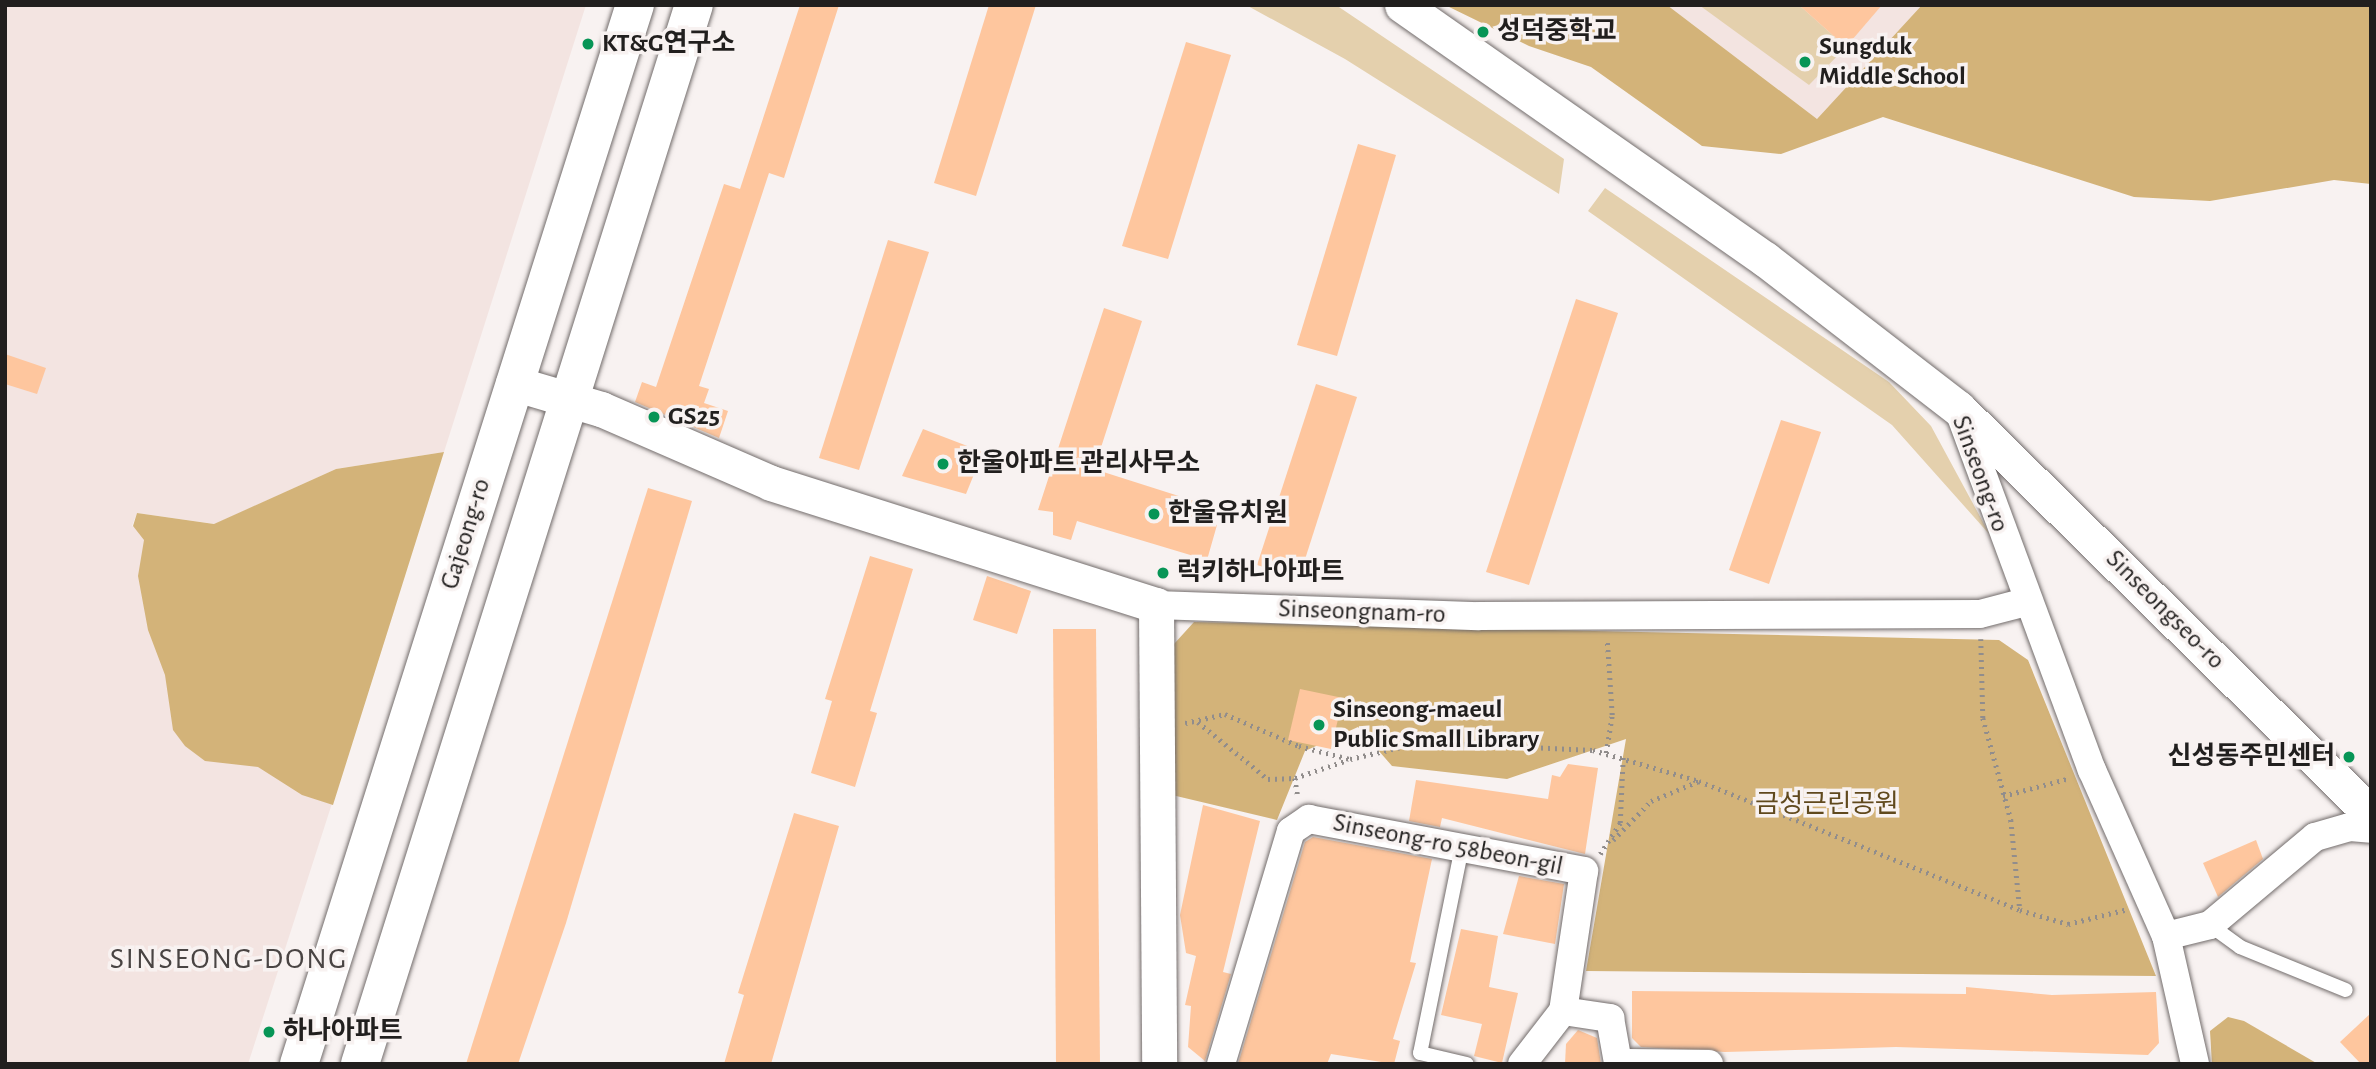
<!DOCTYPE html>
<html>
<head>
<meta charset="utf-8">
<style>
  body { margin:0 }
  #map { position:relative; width:2376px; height:1069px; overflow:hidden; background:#f8f2f1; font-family:"Alegreya Sans","Noto Sans KR",sans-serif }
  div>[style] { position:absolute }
  .built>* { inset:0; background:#f3e4e1 }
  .green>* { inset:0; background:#e4d0ad }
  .forest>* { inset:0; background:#d3b379 }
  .building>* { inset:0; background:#fec69e }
  .path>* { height:4.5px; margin-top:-2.25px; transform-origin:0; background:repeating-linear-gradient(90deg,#918d8c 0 2px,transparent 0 7px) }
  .roads { filter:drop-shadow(0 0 2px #726c6b) drop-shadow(0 0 2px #726c6b) }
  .service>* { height:14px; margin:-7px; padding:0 7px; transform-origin:7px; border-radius:7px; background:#fff }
  .minor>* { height:28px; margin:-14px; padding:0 14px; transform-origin:14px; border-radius:14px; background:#fff }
  .tertiary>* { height:35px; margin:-17.5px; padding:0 17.5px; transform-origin:17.5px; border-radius:17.5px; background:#fff }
  .primary>* { height:38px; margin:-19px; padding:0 19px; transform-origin:19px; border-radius:19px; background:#fff }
  .dots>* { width:19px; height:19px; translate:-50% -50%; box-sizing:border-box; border:4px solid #f8f2f1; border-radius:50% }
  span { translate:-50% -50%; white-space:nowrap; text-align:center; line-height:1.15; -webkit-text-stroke:7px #f8f2f1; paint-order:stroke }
  .poi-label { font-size:26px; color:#211f1e; font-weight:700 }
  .left { translate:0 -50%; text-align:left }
  .right { translate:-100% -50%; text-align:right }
  .street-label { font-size:26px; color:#211f1e }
  .park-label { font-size:26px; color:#60491d }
  .quarter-label { font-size:30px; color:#494443; letter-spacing:2px }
  .frame { position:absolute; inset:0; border:7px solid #211f1e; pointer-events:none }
</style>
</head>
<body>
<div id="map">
  <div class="built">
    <div style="clip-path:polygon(5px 5px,586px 5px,444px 452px,336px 469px,215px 524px,137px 513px,132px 526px,395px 608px,248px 1064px,5px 1064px)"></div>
    <div style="clip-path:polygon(1667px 5px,1922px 5px,1817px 119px)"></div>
  </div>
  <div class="green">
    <div style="clip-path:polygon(1246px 5px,1336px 5px,1564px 159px,1559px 194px,1345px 59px)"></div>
    <div style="clip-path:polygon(1699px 5px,1799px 5px,1846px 47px,1809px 85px)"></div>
    <div style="clip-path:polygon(1605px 188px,1889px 382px,1931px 426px,1990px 535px,1892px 425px,1588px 211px)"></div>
  </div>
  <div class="forest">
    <div style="clip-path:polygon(1445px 5px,1667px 5px,1817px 119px,1922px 5px,2371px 5px,2371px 184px,2334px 180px,2210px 201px,2134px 197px,1883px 117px,1781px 154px,1702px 146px,1591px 67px,1529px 46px)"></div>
    <div style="clip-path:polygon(444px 452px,333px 805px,302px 795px,258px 767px,205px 761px,185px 746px,173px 730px,165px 675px,148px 630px,138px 576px,144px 540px,133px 526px,137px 513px,214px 524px,336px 469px)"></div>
    <div style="clip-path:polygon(1194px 622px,1999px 640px,2028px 660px,2156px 976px,1586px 971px,1626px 739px,1507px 779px,1392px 766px,1358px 727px,1305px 751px,1277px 820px,1172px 795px,1174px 644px)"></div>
    <div style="clip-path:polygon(2228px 1017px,2244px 1021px,2318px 1064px,2212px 1064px,2210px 1031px)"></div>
  </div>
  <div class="building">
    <div style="clip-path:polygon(800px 5px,839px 5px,784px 178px,769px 173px,699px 386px,709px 389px,704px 403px,728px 411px,719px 438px,635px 402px,642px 382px,656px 387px,724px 184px,740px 189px)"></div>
    <div style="clip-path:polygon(989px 5px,1036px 5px,976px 196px,934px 183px)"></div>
    <div style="clip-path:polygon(1799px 5px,1882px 5px,1846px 47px)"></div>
    <div style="clip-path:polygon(1186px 42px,1231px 55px,1168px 259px,1122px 246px)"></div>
    <div style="clip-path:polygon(1358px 144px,1396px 155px,1337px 356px,1297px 345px)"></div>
    <div style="clip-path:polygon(888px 240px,929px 252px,859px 470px,819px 458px)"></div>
    <div style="clip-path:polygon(1576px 299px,1618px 313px,1529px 585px,1486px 572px)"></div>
    <div style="clip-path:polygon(1104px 308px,1142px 321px,1094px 469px,1207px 505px,1202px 520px,1217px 525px,1207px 560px,1077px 521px,1071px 540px,1053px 535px,1053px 512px,1038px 510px)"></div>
    <div style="clip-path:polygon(5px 354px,46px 368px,37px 394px,5px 384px)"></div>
    <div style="clip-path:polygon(1316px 384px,1357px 397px,1299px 578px,1257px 565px)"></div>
    <div style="clip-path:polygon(1781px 420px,1821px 432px,1769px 584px,1729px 570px)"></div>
    <div style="clip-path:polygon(923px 429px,983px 452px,966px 494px,902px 476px)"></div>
    <div style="clip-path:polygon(648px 488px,692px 501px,566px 923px,518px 1064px,466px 1064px)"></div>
    <div style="clip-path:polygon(870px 556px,913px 569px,870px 711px,877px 713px,855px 787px,811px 773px,832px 701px,825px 699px)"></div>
    <div style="clip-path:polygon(987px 576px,1031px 591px,1017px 634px,973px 620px)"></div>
    <div style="clip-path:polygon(1053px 629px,1096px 629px,1100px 1064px,1056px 1064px)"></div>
    <div style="clip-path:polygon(1300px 689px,1343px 698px,1331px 749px,1288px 740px)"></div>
    <div style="clip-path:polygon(1568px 764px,1598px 768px,1585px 854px,1442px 818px,1440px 827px,1409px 821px,1416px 780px,1548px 799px,1552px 775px,1560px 777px)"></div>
    <div style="clip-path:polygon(1203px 805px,1260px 821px,1223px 972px,1231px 974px,1205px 1061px,1188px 1047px,1191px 1006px,1185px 1005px,1196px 956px,1186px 953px,1180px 915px)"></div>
    <div style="clip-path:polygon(794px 813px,839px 826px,771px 1064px,724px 1064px,744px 995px,738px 993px)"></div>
    <div style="clip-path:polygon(1313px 837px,1432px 859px,1410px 962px,1416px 963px,1393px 1039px,1400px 1041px,1394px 1064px,1331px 1054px,1327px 1064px,1238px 1064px,1305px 842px)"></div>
    <div style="clip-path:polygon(2256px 840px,2263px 859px,2218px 897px,2203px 863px)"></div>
    <div style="clip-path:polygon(1519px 876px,1564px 884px,1555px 944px,1503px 934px)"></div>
    <div style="clip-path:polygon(1461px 929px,1498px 936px,1489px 987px,1518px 993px,1502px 1063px,1474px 1056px,1482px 1024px,1441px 1015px)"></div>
    <div style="clip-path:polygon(1966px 987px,2052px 995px,2156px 992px,2159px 1043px,2148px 1055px,1896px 1047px,1725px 1052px,1641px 1047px,1632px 1038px,1632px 991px,1966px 994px)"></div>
    <div style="clip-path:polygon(2371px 1013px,2371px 1064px,2361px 1064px,2340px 1042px)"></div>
    <div style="clip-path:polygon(1578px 1030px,1597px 1038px,1601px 1064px,1565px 1064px,1566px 1044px)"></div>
  </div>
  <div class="path">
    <div style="left:1981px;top:639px;width:79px;rotate:88.5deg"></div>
    <div style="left:1983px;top:718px;width:106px;rotate:74.6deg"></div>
    <div style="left:2011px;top:820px;width:90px;rotate:84.3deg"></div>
    <div style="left:1198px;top:722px;width:90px;rotate:39.2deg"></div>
    <div style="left:1268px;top:779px;width:27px;rotate:-2deg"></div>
    <div style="left:1295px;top:778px;width:19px;rotate:81deg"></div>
    <div style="left:1185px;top:723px;width:41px;rotate:-12.7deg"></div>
    <div style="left:1225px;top:714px;width:81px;rotate:23.4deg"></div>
    <div style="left:1299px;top:746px;width:53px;rotate:14.3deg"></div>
    <div style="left:1350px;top:759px;width:74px;rotate:-13.3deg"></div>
    <div style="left:1422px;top:742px;width:171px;rotate:2.7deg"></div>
    <div style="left:1593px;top:750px;width:110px;rotate:16.3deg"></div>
    <div style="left:1699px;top:781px;width:346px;rotate:21.9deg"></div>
    <div style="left:2020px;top:910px;width:50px;rotate:16.3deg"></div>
    <div style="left:2068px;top:924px;width:62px;rotate:-14deg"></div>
    <div style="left:1606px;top:753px;width:38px;rotate:-81deg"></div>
    <div style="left:1612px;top:715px;width:76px;rotate:-93.8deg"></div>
    <div style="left:1295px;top:778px;width:56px;rotate:-18.8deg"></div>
    <div style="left:2003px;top:796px;width:69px;rotate:-15deg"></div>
    <div style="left:1613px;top:840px;width:54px;rotate:-45.7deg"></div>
    <div style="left:1651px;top:801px;width:52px;rotate:-22.6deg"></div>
    <div style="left:1600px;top:854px;width:37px;rotate:-57deg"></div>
    <div style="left:1620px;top:823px;width:66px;rotate:-87.4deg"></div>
  </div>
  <div class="roads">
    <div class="service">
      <div style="left:1462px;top:847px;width:210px;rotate:101.5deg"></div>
      <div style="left:1420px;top:1053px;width:48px;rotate:13.2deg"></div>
      <div style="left:2210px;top:925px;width:37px;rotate:36deg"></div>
      <div style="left:2240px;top:947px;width:114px;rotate:22.1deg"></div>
    </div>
    <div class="minor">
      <div style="left:1959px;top:411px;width:383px;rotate:69.7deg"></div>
      <div style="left:2092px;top:770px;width:182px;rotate:66deg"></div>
      <div style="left:2166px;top:936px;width:131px;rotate:77.2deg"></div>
      <div style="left:1156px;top:605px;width:323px;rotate:2deg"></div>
      <div style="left:1479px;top:616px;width:501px;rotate:-0.23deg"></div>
      <div style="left:1980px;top:614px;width:48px;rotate:-14.6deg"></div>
      <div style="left:2166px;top:936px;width:45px;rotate:-14deg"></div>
      <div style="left:2210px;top:925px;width:137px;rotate:-40deg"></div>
      <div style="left:2315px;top:837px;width:36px;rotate:-16deg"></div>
      <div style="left:2350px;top:827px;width:21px;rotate:5deg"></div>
      <div style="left:1221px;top:1064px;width:243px;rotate:-73.3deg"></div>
      <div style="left:1291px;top:831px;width:22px;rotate:-34deg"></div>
      <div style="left:1309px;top:819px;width:280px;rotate:10.7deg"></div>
      <div style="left:1584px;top:871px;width:142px;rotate:98.5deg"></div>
      <div style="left:1522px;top:1064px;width:67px;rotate:-52.3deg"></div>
      <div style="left:1563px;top:1011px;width:48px;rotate:8.5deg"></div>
      <div style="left:1610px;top:1018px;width:46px;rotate:79.9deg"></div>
      <div style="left:1618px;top:1063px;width:91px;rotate:0.6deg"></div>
    </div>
    <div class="tertiary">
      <div style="left:1402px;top:5px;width:443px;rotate:35deg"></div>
      <div style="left:1765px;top:259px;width:244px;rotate:37.7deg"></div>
      <div style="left:1958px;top:408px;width:579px;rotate:44.51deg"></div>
      <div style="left:513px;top:383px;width:92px;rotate:16.5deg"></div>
      <div style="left:601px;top:409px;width:185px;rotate:23.5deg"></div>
      <div style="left:771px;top:483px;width:404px;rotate:17.6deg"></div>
      <div style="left:1156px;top:605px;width:459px;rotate:89.6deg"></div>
    </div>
    <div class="primary">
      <div style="left:299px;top:1064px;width:1111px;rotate:-72.4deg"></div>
      <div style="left:360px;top:1064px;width:1110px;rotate:-72.5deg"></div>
    </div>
  </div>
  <div class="dots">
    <div style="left:1483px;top:32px;background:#079556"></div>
    <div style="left:588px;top:44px;background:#079556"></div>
    <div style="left:1805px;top:62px;background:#079556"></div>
    <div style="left:654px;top:417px;background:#079556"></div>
    <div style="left:943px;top:464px;background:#079556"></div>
    <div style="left:1154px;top:514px;background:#079556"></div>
    <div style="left:1163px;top:573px;background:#079556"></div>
    <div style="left:1319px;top:725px;background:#079556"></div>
    <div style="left:2349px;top:757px;background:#079556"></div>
    <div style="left:269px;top:1032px;background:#079556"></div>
  </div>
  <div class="poi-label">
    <span class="left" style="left:1497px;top:32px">성덕중학교</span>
    <span class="left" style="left:602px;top:44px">KT&amp;G연구소</span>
    <span class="left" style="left:1819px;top:62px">Sungduk<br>Middle School</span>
    <span class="left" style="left:668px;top:417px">GS25</span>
    <span class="left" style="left:957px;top:464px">한울아파트 관리사무소</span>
    <span class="left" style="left:1168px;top:514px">한울유치원</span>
    <span class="left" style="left:1177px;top:573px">럭키하나아파트</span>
    <span class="left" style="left:1333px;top:725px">Sinseong-maeul<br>Public Small Library</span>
    <span class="right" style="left:2335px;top:757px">신성동주민센터</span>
    <span class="left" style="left:283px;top:1032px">하나아파트</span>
  </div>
  <div class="street-label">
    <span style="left:1980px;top:474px;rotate:70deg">Sinseong-ro</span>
    <span style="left:466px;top:534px;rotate:-73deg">Gajeong-ro</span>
    <span style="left:2165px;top:610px;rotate:45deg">Sinseongseo-ro</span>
    <span style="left:1362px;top:612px;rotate:2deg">Sinseongnam-ro</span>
    <span style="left:1448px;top:845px;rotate:11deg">Sinseong-ro 58beon-gil</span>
  </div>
  <div class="park-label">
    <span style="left:1827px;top:805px">금성근린공원</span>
  </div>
  <div class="quarter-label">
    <span style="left:229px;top:959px">SINSEONG-DONG</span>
  </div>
  <div class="frame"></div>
</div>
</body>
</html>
